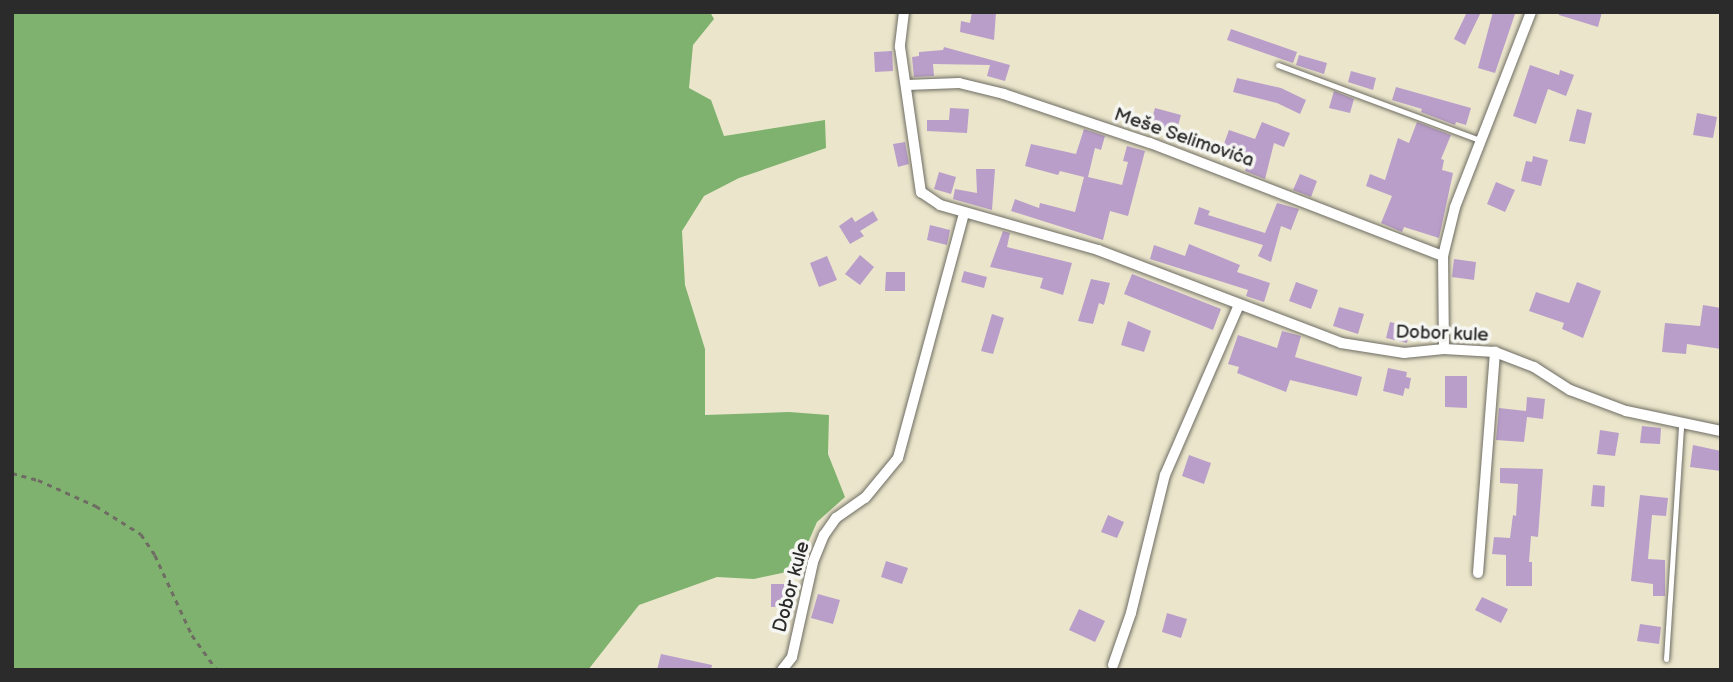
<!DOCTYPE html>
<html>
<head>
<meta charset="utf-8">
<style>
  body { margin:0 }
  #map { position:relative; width:1733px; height:682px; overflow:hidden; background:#ebe6cb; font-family:"Balsamiq Sans",sans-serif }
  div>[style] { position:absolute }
  .forest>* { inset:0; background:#7fb26e }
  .building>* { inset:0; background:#b99eca }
  .path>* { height:2.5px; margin-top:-1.25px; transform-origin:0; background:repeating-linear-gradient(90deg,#6e6c63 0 5px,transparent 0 10px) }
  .roads { filter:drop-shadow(0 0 2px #6e6c63) drop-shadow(0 0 2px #6e6c63) }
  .lane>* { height:5px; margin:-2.5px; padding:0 2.5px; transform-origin:2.5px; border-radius:2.5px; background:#fff }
  .street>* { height:10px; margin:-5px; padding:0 5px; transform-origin:5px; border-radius:5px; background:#fff }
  span { translate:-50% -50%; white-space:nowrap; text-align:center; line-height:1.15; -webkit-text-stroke:7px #f6f6f2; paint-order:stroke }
  .street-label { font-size:19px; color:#2b2b2b }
  .frame { position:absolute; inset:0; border:14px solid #2b2b2b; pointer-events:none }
</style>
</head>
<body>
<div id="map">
  <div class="forest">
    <div style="clip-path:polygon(12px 12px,710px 12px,714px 19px,693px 45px,689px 88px,711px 100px,724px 136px,825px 120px,826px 148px,739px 178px,704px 196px,682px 231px,685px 285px,705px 349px,705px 415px,789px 412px,829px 415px,828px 454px,845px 497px,817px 522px,796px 570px,754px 579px,717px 577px,639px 605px,588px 670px,12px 670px)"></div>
  </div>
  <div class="building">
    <div style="clip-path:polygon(972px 12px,996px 12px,994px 40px,960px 32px,961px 21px,970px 23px)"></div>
    <div style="clip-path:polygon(1467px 12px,1481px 12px,1465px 45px,1454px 39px)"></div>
    <div style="clip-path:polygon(1493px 12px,1515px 14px,1495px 73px,1478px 68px)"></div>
    <div style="clip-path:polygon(1559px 12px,1602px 12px,1598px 27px,1559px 15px)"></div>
    <div style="clip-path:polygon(1231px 29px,1297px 52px,1293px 63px,1227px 40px)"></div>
    <div style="clip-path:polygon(944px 47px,1010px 65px,1005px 81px,987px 76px,990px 65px,933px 64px,934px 76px,914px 77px,912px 57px,919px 56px,919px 52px,943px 50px)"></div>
    <div style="clip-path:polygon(892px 51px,893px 71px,875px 72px,874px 52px)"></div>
    <div style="clip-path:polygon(1299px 55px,1327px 63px,1324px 74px,1296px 65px)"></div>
    <div style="clip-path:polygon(1530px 65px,1559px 75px,1560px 70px,1574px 75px,1566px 96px,1548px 89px,1536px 124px,1513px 116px)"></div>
    <div style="clip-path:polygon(1351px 71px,1376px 78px,1373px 90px,1348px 82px)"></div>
    <div style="clip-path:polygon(1237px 78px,1281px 88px,1306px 100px,1300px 114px,1277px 103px,1233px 92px)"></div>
    <div style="clip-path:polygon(1396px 87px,1471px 108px,1466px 125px,1456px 122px,1455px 125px,1421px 112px,1422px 109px,1392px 100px)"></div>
    <div style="clip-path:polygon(1334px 91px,1354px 99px,1350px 113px,1329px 108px)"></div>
    <div style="clip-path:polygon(950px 108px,969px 109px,967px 133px,927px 131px,927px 120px,949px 120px)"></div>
    <div style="clip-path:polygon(1155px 108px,1181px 115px,1175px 136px,1149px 129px)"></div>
    <div style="clip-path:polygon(1577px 109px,1592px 113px,1585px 144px,1569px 141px)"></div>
    <div style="clip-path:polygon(1697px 113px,1717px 117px,1713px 138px,1693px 135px)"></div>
    <div style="clip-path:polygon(1262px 122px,1290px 133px,1284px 147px,1274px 143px,1265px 179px,1245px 171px,1248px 161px,1221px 152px,1229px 130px,1255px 139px)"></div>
    <div style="clip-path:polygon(1417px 122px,1451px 135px,1441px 159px,1444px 160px,1442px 170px,1453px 173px,1439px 238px,1404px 227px,1402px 232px,1381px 223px,1392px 196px,1366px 186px,1370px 174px,1385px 180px,1398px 138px,1409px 143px)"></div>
    <div style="clip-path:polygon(1084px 129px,1105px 136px,1101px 150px,1095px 148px,1088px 177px,1122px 185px,1128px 162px,1123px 161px,1127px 146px,1145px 151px,1128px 216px,1110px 211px,1103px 240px,1011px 211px,1015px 199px,1039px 208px,1040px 203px,1075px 212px,1084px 177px,1060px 171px,1058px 175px,1025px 166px,1031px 144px,1076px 154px)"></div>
    <div style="clip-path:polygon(905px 142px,909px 164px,898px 167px,893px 144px)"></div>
    <div style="clip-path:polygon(1533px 156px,1548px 160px,1541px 186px,1521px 181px,1526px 161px,1532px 162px)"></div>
    <div style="clip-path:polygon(976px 169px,995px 169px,992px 210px,953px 199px,955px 189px,977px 193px)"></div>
    <div style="clip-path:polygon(939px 172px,956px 177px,951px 194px,934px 189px)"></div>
    <div style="clip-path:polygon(1300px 174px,1317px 181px,1311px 197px,1293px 190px)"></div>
    <div style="clip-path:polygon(1496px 182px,1515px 190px,1505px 212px,1487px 204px)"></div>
    <div style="clip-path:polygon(1277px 203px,1299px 209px,1291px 230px,1281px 226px,1271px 262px,1258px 256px,1263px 245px,1194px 224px,1199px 207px,1210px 211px,1208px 215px,1265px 233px)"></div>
    <div style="clip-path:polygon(873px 211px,878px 220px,860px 231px,864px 236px,850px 244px,839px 226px,852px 217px,855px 222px)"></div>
    <div style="clip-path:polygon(930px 225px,950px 230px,947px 245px,927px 240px)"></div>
    <div style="clip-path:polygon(1003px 231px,1010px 233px,1007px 247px,1072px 263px,1063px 295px,1040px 288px,1043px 278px,990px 267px)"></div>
    <div style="clip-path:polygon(1189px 244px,1240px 265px,1237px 272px,1270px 283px,1264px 302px,1246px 296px,1248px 290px,1150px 259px,1154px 245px,1185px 256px)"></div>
    <div style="clip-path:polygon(860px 255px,874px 267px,860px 285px,845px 274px)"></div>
    <div style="clip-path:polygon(827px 256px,837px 280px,819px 287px,810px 263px)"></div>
    <div style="clip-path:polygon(1454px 259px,1476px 262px,1474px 280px,1452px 277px)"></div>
    <div style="clip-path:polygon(964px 271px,987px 277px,984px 288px,961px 282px)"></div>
    <div style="clip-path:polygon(886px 272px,905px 272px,905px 291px,885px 291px)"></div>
    <div style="clip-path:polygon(1132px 274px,1221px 309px,1213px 330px,1124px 294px)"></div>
    <div style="clip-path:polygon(1091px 279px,1110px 283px,1104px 305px,1099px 303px,1093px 324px,1078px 321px)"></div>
    <div style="clip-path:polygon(1296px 282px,1318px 290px,1311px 309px,1289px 301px)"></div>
    <div style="clip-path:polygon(1577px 282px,1601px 291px,1583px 338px,1562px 329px,1564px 323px,1529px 311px,1536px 292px,1569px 303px)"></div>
    <div style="clip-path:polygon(1703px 305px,1721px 308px,1721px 349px,1687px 344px,1686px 354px,1662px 352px,1665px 323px,1700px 326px)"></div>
    <div style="clip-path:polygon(1339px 307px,1364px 314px,1358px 334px,1333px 326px)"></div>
    <div style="clip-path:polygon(992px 314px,1004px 318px,993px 354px,981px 351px)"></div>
    <div style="clip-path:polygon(1128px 321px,1151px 331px,1144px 352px,1121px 345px)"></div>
    <div style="clip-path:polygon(1390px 322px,1410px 327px,1407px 343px,1386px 338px)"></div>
    <div style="clip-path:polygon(1282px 331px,1301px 336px,1295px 357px,1362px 377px,1357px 396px,1290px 380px,1286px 392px,1237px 373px,1239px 367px,1228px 364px,1238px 335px,1277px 348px)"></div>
    <div style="clip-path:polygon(1388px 368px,1407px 372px,1406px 377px,1411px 378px,1409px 389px,1405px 388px,1403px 396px,1383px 391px)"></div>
    <div style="clip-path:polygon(1445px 376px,1467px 376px,1467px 408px,1445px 407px)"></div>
    <div style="clip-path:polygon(1527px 397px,1545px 399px,1543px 419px,1527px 417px,1524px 442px,1496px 440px,1499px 408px,1526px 411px)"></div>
    <div style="clip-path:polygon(1642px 426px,1661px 428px,1660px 444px,1640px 443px)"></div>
    <div style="clip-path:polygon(1600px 430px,1619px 433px,1615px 456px,1597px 454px)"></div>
    <div style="clip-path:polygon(1693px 445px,1721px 451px,1721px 471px,1690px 467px)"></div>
    <div style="clip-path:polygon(1189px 455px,1211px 463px,1204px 484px,1182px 476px)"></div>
    <div style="clip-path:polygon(1500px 468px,1543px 469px,1538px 537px,1531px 536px,1529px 562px,1532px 562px,1532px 586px,1506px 586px,1506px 555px,1492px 554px,1494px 537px,1510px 538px,1513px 515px,1516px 516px,1518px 484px,1500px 483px)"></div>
    <div style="clip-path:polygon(1593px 485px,1605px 486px,1604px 507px,1591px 506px)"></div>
    <div style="clip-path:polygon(1640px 495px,1668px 498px,1666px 516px,1652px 515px,1648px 559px,1665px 560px,1665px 596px,1653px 596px,1653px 584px,1631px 581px)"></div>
    <div style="clip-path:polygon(1108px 515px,1124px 522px,1117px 538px,1101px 532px)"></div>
    <div style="clip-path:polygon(886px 561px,908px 568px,902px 584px,881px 577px)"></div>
    <div style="clip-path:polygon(771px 584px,791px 584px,792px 606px,771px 607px)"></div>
    <div style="clip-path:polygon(818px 594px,840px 600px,833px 624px,811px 618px)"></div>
    <div style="clip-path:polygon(1482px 597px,1508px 609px,1501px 623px,1475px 610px)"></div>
    <div style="clip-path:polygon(1079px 609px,1105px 621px,1095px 642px,1069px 630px)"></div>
    <div style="clip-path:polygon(1167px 613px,1187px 619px,1181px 638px,1162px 632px)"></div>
    <div style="clip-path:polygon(1640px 624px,1661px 627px,1659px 644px,1637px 641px)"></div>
    <div style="clip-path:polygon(661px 654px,712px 665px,711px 670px,657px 670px)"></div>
  </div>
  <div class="path">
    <div style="left:12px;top:473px;width:27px;rotate:15deg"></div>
    <div style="left:38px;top:480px;width:64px;rotate:24.1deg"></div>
    <div style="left:96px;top:506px;width:53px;rotate:31.9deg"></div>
    <div style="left:141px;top:534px;width:25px;rotate:56deg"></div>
    <div style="left:155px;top:555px;width:88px;rotate:65.2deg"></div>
    <div style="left:192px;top:635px;width:43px;rotate:54.5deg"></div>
  </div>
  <div class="roads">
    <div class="lane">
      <div style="left:1278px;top:65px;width:215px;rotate:20.4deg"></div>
      <div style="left:1666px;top:659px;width:235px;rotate:-86.3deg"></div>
    </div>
    <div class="street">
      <div style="left:904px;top:12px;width:35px;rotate:97deg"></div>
      <div style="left:900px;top:47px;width:147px;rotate:81.8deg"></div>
      <div style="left:921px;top:192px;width:23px;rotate:34deg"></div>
      <div style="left:940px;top:205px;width:164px;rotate:15.9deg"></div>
      <div style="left:1098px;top:250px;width:260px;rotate:20.9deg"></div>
      <div style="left:1341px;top:343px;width:64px;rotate:9deg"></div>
      <div style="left:1404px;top:353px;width:40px;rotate:-5.7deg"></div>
      <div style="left:1444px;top:349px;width:51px;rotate:3.4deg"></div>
      <div style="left:1495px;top:352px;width:42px;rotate:21deg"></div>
      <div style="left:1534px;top:367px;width:43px;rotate:32.6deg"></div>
      <div style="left:1570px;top:390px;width:60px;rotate:20.6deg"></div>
      <div style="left:1626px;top:411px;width:97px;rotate:11.9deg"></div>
      <div style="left:907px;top:85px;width:52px;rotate:-2.2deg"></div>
      <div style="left:959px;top:83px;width:46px;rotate:13.7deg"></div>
      <div style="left:1004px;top:94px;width:154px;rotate:18.6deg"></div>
      <div style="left:1150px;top:143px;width:314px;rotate:21.1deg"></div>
      <div style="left:1444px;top:349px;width:93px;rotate:-90.6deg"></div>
      <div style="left:1443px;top:256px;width:50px;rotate:-76.2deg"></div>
      <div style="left:1455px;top:207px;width:209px;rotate:-68.7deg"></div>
      <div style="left:1478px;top:573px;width:222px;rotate:-85.6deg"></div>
      <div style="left:1113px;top:665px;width:55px;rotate:-70.9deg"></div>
      <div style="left:1131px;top:613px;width:142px;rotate:-76.2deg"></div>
      <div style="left:1165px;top:475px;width:185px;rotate:-66.5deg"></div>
      <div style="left:782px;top:670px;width:16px;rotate:-52deg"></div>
      <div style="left:792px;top:657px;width:97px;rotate:-77.5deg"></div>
      <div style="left:813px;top:562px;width:29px;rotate:-68deg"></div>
      <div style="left:824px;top:535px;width:21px;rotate:-55deg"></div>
      <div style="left:836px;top:518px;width:35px;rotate:-35deg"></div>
      <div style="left:865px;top:498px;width:52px;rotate:-50.5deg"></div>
      <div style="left:898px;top:458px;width:254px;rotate:-74.9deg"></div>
    </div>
  </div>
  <div class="street-label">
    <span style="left:1184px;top:138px;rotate:19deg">Meše Selimovića</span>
    <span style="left:1442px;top:334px;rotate:2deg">Dobor kule</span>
    <span style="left:792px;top:587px;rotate:-75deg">Dobor kule</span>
  </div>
  <div class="frame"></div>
</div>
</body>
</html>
